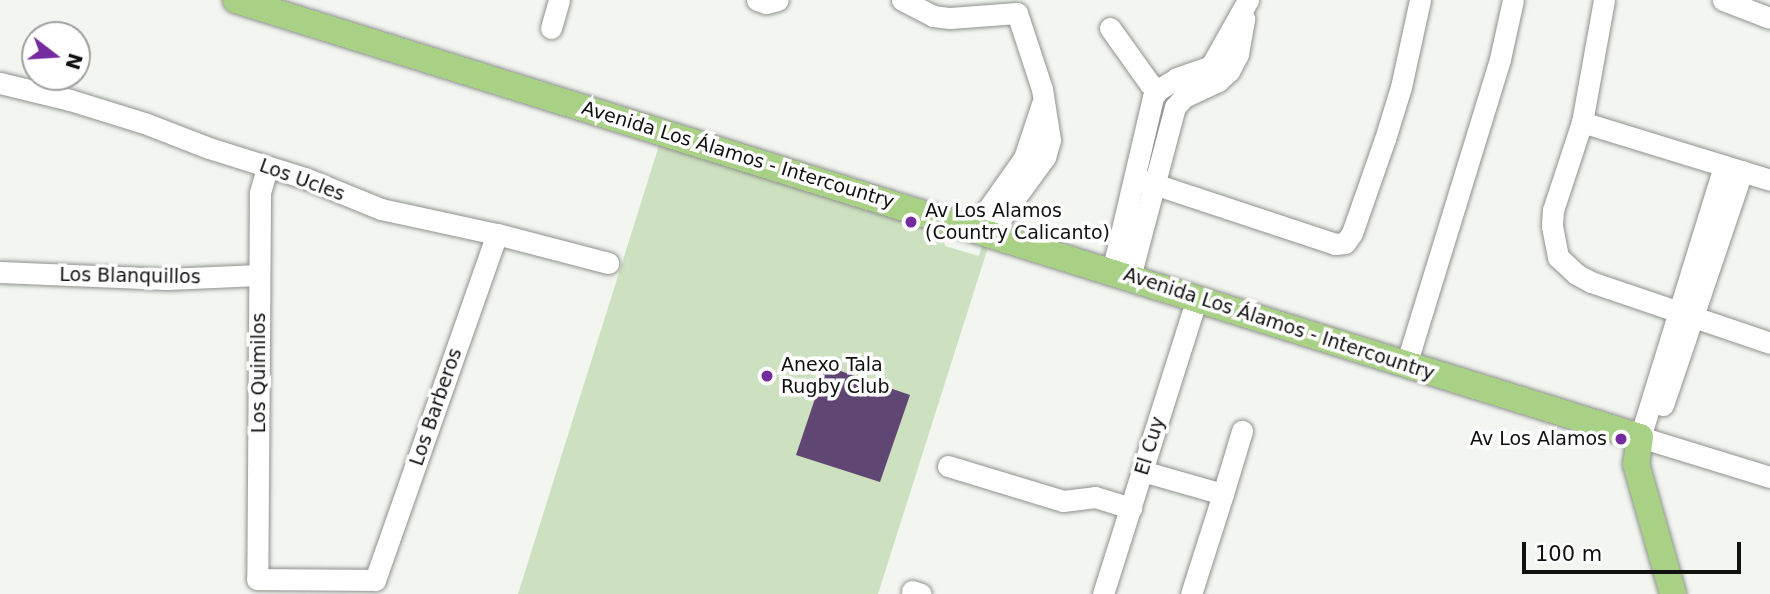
<!DOCTYPE html>
<html>
<head>
<meta charset="utf-8">
<style>
  body { margin:0 }
  #map { position:relative; width:1770px; height:594px; overflow:hidden; background:#f2f5f0; font-family:"DejaVu Sans",sans-serif }
  div>[style] { position:absolute }
  .green>* { inset:0; background:#cde1c0 }
  .building>* { inset:0; background:#604672 }
  .roads { filter:drop-shadow(0 0 2px #8f928d) drop-shadow(0 0 2px #8f928d) }
  .minor>* { height:21px; margin:-10.5px; padding:0 10.5px; transform-origin:10.5px; border-radius:10.5px; background:#fff }
  .major>* { height:26px; margin:-13px; padding:0 13px; transform-origin:13px; border-radius:13px; background:#a8d185 }
  .dots>* { width:19px; height:19px; translate:-50% -50%; box-sizing:border-box; border:4px solid #fff; border-radius:50% }
  span { translate:-50% -50%; white-space:nowrap; text-align:center; line-height:1.15; -webkit-text-stroke:7px #fff; paint-order:stroke }
  .street-label { font-size:19px; color:#10110f }
  .poi-label { font-size:19px; color:#10110f }
  .left { translate:0 -50%; text-align:left }
  .right { translate:-100% -50%; text-align:right }
  .north { position:absolute; left:21px; top:21px; width:70px; height:70px; box-sizing:border-box; background:#fff; border:2px solid #9fa09f; border-radius:50%; rotate:107deg; font-size:19px; font-weight:700; line-height:28px; text-align:center; color:#10110f }
  .north::after { content:''; display:block; margin:auto; width:24px; height:32px; background:#742b9d; clip-path:polygon(50% 0,100% 100%,50% 72%,0 100%) }
  .scale { position:absolute; left:1522px; top:542px; width:219px; height:32px; box-sizing:border-box; border:4px solid #10110f; border-top:0; padding-left:9px; font-size:21px; line-height:24px; white-space:nowrap; color:#10110f; -webkit-text-stroke:5px #fff; paint-order:stroke }
</style>
</head>
<body>
<div id="map">
  <div class="green">
    <div style="clip-path:polygon(661px 139px,940px 223px,945px 246px,979px 256px,984px 239px,990px 241px,878px 594px,518px 594px)"></div>
  </div>
  <div class="building">
    <div style="clip-path:polygon(826px 366px,910px 395px,880px 482px,796px 455px)"></div>
  </div>
  <div class="roads">
    <div class="minor">
      <div style="left:757px;top:0;width:9px;rotate:18deg"></div>
      <div style="left:766px;top:3px;width:12px;rotate:-14deg"></div>
      <div style="left:902px;top:0;width:35px;rotate:27deg"></div>
      <div style="left:933px;top:16px;width:17px;rotate:7deg"></div>
      <div style="left:950px;top:18px;width:67px;rotate:-4.3deg"></div>
      <div style="left:1017px;top:13px;width:80px;rotate:71.8deg"></div>
      <div style="left:1042px;top:89px;width:52px;rotate:81.1deg"></div>
      <div style="left:1050px;top:140px;width:18px;rotate:106deg"></div>
      <div style="left:1045px;top:157px;width:69px;rotate:126.2deg"></div>
      <div style="left:1004px;top:213px;width:23px;rotate:115deg"></div>
      <div style="left:1604px;top:0;width:124px;rotate:100.2deg"></div>
      <div style="left:1582px;top:122px;width:93px;rotate:108.2deg"></div>
      <div style="left:1553px;top:210px;width:16px;rotate:94deg"></div>
      <div style="left:1552px;top:226px;width:32px;rotate:79deg"></div>
      <div style="left:1558px;top:257px;width:25px;rotate:43deg"></div>
      <div style="left:1576px;top:274px;width:17px;rotate:28deg"></div>
      <div style="left:1591px;top:282px;width:189px;rotate:18.8deg"></div>
      <div style="left:1723px;top:0;width:50px;rotate:21deg"></div>
      <div style="left:551px;top:28px;width:29px;rotate:-74deg"></div>
      <div style="left:1110px;top:28px;width:69px;rotate:54.5deg"></div>
      <div style="left:1150px;top:84px;width:10px;rotate:37deg"></div>
      <div style="left:0;top:83px;width:72px;rotate:13.7deg"></div>
      <div style="left:70px;top:100px;width:81px;rotate:17.3deg"></div>
      <div style="left:147px;top:124px;width:66px;rotate:21.2deg"></div>
      <div style="left:209px;top:148px;width:101px;rotate:17.4deg"></div>
      <div style="left:305px;top:178px;width:82px;rotate:22.2deg"></div>
      <div style="left:381px;top:209px;width:119px;rotate:12.2deg"></div>
      <div style="left:497px;top:234px;width:115px;rotate:14.6deg"></div>
      <div style="left:1582px;top:122px;width:197px;rotate:17.1deg"></div>
      <div style="left:1724px;top:166px;width:284px;rotate:107.2deg"></div>
      <div style="left:1640px;top:437px;width:136px;rotate:17.1deg"></div>
      <div style="left:267px;top:168px;width:26px;rotate:106deg"></div>
      <div style="left:260px;top:193px;width:386px;rotate:90.4deg"></div>
      <div style="left:257px;top:579px;width:118px;rotate:0.5deg"></div>
      <div style="left:375px;top:580px;width:367px;rotate:-70.6deg"></div>
      <div style="left:1136px;top:178px;width:210px;rotate:18.3deg"></div>
      <div style="left:1335px;top:244px;width:10px;rotate:-6deg"></div>
      <div style="left:1345px;top:243px;width:12px;rotate:-55deg"></div>
      <div style="left:1352px;top:233px;width:100px;rotate:-70.7deg"></div>
      <div style="left:1385px;top:139px;width:54px;rotate:-72.9deg"></div>
      <div style="left:1401px;top:87px;width:89px;rotate:-77.7deg"></div>
      <div style="left:980px;top:229px;width:22px;rotate:-68deg"></div>
      <div style="left:988px;top:209px;width:62px;rotate:-54.8deg"></div>
      <div style="left:1024px;top:158px;width:57px;rotate:-71.6deg"></div>
      <div style="left:0;top:272px;width:167px;rotate:2.4deg"></div>
      <div style="left:167px;top:279px;width:92px;rotate:-2.5deg"></div>
      <div style="left:1112px;top:272px;width:180px;rotate:-76.8deg"></div>
      <div style="left:1153px;top:97px;width:9px;rotate:-54deg"></div>
      <div style="left:1158px;top:90px;width:22px;rotate:-32deg"></div>
      <div style="left:1177px;top:78px;width:36px;rotate:-19deg"></div>
      <div style="left:1211px;top:66px;width:76px;rotate:-60.7deg"></div>
      <div style="left:1130px;top:277px;width:176px;rotate:-75.2deg"></div>
      <div style="left:1175px;top:107px;width:13px;rotate:-48deg"></div>
      <div style="left:1184px;top:97px;width:38px;rotate:-25deg"></div>
      <div style="left:1218px;top:81px;width:15px;rotate:-42deg"></div>
      <div style="left:1229px;top:71px;width:19px;rotate:-62deg"></div>
      <div style="left:1238px;top:54px;width:36px;rotate:-80deg"></div>
      <div style="left:1406px;top:365px;width:320px;rotate:-72.9deg"></div>
      <div style="left:1500px;top:59px;width:60px;rotate:-77.6deg"></div>
      <div style="left:1663px;top:405px;width:247px;rotate:-71.3deg"></div>
      <div style="left:948px;top:466px;width:120px;rotate:16.9deg"></div>
      <div style="left:1063px;top:501px;width:32px;rotate:-7deg"></div>
      <div style="left:1095px;top:497px;width:38px;rotate:17deg"></div>
      <div style="left:1142px;top:471px;width:84px;rotate:15.9deg"></div>
      <div style="left:1223px;top:494px;width:105px;rotate:107.7deg"></div>
      <div style="left:1223px;top:494px;width:66px;rotate:-73.2deg"></div>
      <div style="left:912px;top:591px;width:9px;rotate:18deg"></div>
      <div style="left:1103px;top:594px;width:311px;rotate:-72.4deg"></div>
    </div>
    <div class="major">
      <div style="left:236px;top:0;width:1470px;rotate:17.29deg"></div>
      <div style="left:1640px;top:437px;width:27px;rotate:98deg"></div>
      <div style="left:1636px;top:464px;width:135px;rotate:74.1deg"></div>
    </div>
  </div>
  <div class="dots">
    <div style="left:911px;top:222px;background:#742b9d"></div>
    <div style="left:767px;top:376px;background:#742b9d"></div>
    <div style="left:1621px;top:439px;background:#742b9d"></div>
  </div>
  <div class="street-label">
    <span style="left:738px;top:155px;rotate:17deg">Avenida Los Álamos - Intercountry</span>
    <span style="left:302px;top:180px;rotate:20deg">Los Ucles</span>
    <span style="left:130px;top:276px;rotate:1deg">Los Blanquillos</span>
    <span style="left:1279px;top:324px;rotate:18deg">Avenida Los Álamos - Intercountry</span>
    <span style="left:259px;top:373px;rotate:-90deg">Los Quimilos</span>
    <span style="left:436px;top:407px;rotate:-71deg">Los Barberos</span>
    <span style="left:1150px;top:446px;rotate:-73deg">El Cuy</span>
  </div>
  <div class="poi-label">
    <span class="left" style="left:925px;top:222px">Av Los Alamos<br>(Country Calicanto)</span>
    <span class="left" style="left:781px;top:376px">Anexo Tala<br>Rugby Club</span>
    <span class="right" style="left:1607px;top:439px">Av Los Alamos</span>
  </div>
  <div class="north">N</div>
  <div class="scale">100 m</div>
</div>
</body>
</html>
